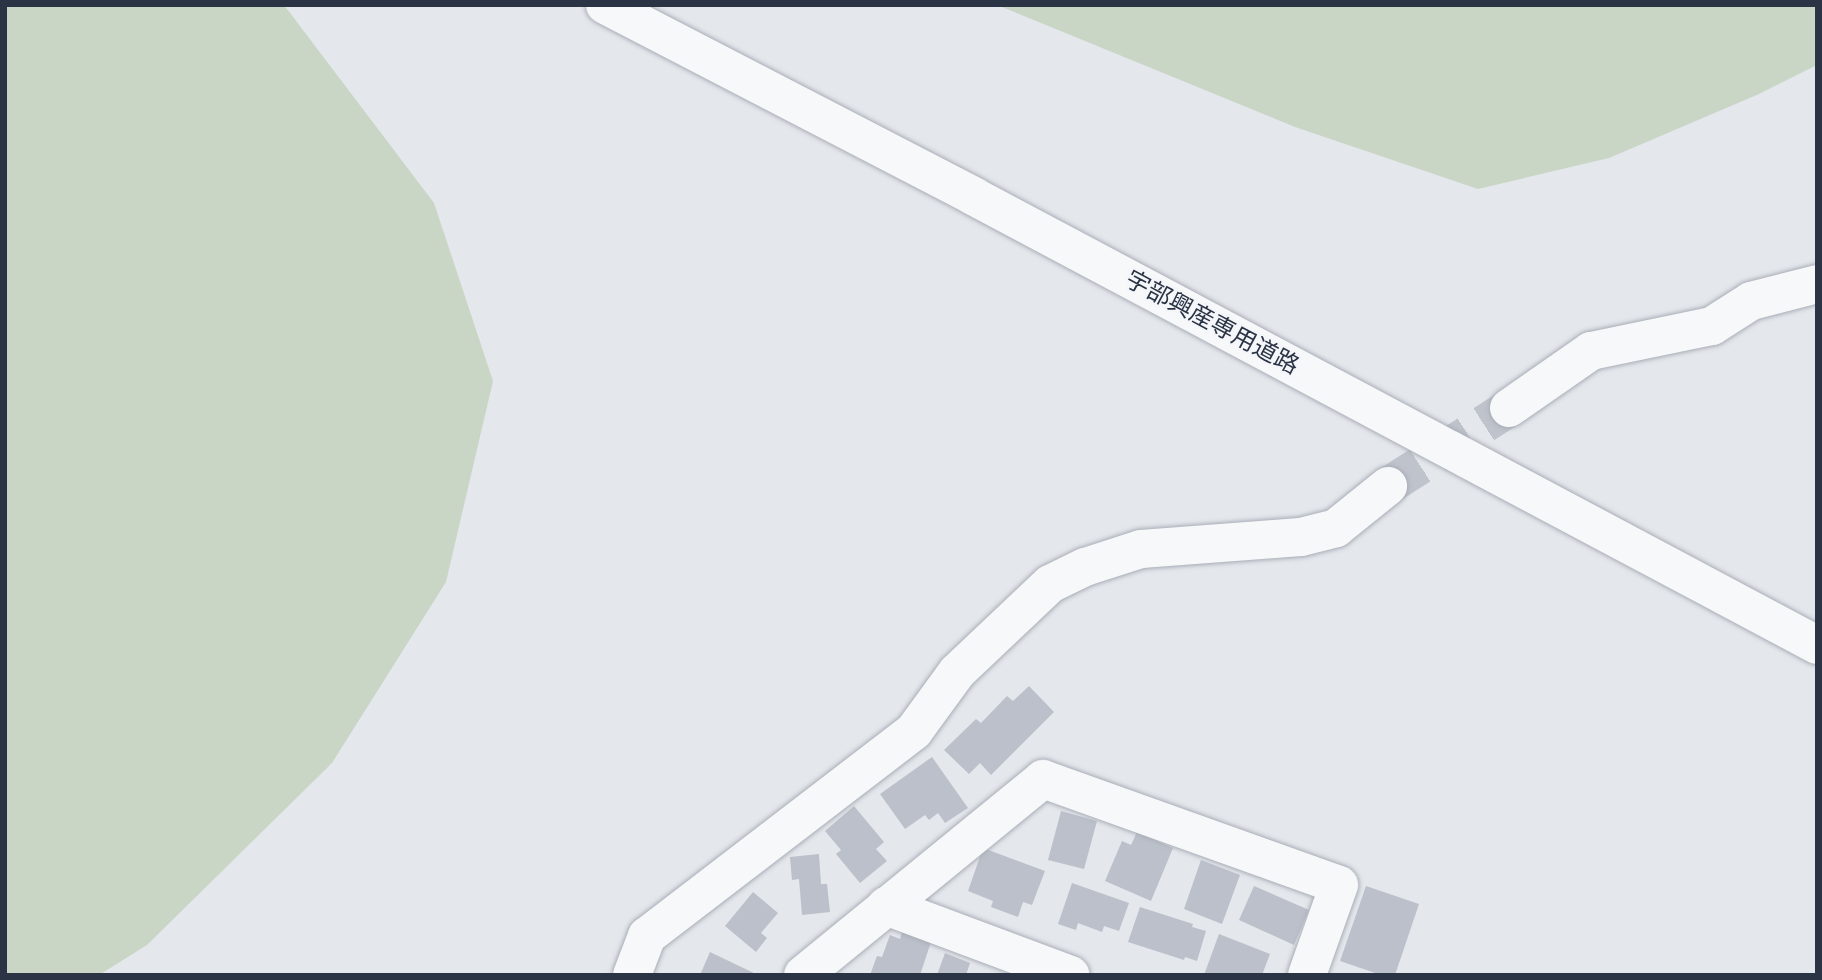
<!DOCTYPE html>
<html>
<head>
<meta charset="utf-8">
<style>
  body { margin:0 }
  #map { position:relative; width:1822px; height:980px; overflow:hidden; background:#e4e7ec; font-family:"DejaVu Sans","Noto Sans JP",sans-serif }
  div>[style] { position:absolute }
  .green>* { inset:0; background:#c9d6c5 }
  .building>* { inset:0; background:#bbc0ca }
  .minor-tunnel>* { height:38px; margin-top:-19px; transform-origin:0; background:repeating-linear-gradient(90deg,#bfc3cb 0 38px,transparent 0 57px) }
  .roads { filter:drop-shadow(0 0 2px #a9aeb7) drop-shadow(0 0 2px #a9aeb7) }
  .minor>* { height:38px; margin:-19px; padding:0 19px; transform-origin:19px; border-radius:19px; background:#f7f8fa }
  span { translate:-50% -50%; white-space:nowrap; text-align:center; line-height:1.15; -webkit-text-stroke:5px #f4f6f9; paint-order:stroke }
  .street-label { font-size:24px; color:#2b3445 }
  .frame { position:absolute; inset:0; border:7px solid #2b3445; pointer-events:none }
</style>
</head>
<body>
<div id="map">
  <div class="green">
    <div style="clip-path:polygon(5px 5px,284px 5px,434px 203px,493px 381px,446px 582px,332px 763px,147px 945px,99px 975px,5px 975px)"></div>
    <div style="clip-path:polygon(997px 5px,1817px 5px,1817px 65px,1759px 94px,1609px 158px,1478px 189px,1295px 127px)"></div>
  </div>
  <div class="building">
    <div style="clip-path:polygon(1029px 686px,1054px 712px,991px 775px,980px 763px,969px 774px,944px 750px,976px 719px,981px 723px,1007px 696px,1013px 701px)"></div>
    <div style="clip-path:polygon(932px 757px,968px 808px,945px 823px,938px 813px,929px 820px,925px 815px,905px 829px,880px 794px)"></div>
    <div style="clip-path:polygon(854px 806px,884px 842px,876px 849px,887px 861px,860px 883px,836px 854px,841px 850px,825px 831px)"></div>
    <div style="clip-path:polygon(1061px 811px,1097px 821px,1084px 869px,1048px 860px)"></div>
    <div style="clip-path:polygon(1137px 832px,1173px 848px,1151px 901px,1105px 881px,1122px 841px,1131px 845px)"></div>
    <div style="clip-path:polygon(983px 848px,1045px 871px,1032px 905px,1023px 902px,1018px 917px,991px 907px,993px 901px,968px 891px)"></div>
    <div style="clip-path:polygon(819px 854px,821px 884px,827px 884px,830px 912px,802px 915px,799px 879px,792px 880px,790px 857px)"></div>
    <div style="clip-path:polygon(1201px 860px,1240px 875px,1222px 924px,1184px 909px)"></div>
    <div style="clip-path:polygon(1072px 883px,1129px 903px,1119px 931px,1104px 926px,1102px 932px,1078px 923px,1076px 930px,1058px 924px)"></div>
    <div style="clip-path:polygon(1254px 886px,1309px 910px,1294px 945px,1239px 920px)"></div>
    <div style="clip-path:polygon(1366px 886px,1419px 904px,1395px 975px,1381px 975px,1340px 961px)"></div>
    <div style="clip-path:polygon(753px 892px,778px 913px,761px 933px,767px 938px,756px 952px,725px 926px)"></div>
    <div style="clip-path:polygon(1140px 907px,1193px 924px,1192px 927px,1206px 931px,1197px 961px,1185px 957px,1184px 960px,1128px 942px)"></div>
    <div style="clip-path:polygon(902px 932px,931px 942px,920px 975px,870px 975px,877px 956px,882px 957px,890px 935px,900px 939px)"></div>
    <div style="clip-path:polygon(1219px 934px,1270px 954px,1262px 975px,1204px 975px)"></div>
    <div style="clip-path:polygon(710px 952px,758px 975px,700px 975px)"></div>
    <div style="clip-path:polygon(945px 953px,970px 963px,966px 975px,937px 975px)"></div>
  </div>
  <div class="minor-tunnel">
    <div style="left:1388px;top:486px;width:144px;rotate:-32.8deg"></div>
  </div>
  <div class="roads">
    <div class="minor">
      <div style="left:605px;top:5px;width:415px;rotate:27.4deg"></div>
      <div style="left:973px;top:196px;width:956px;rotate:28.01deg"></div>
      <div style="left:1509px;top:408px;width:100px;rotate:-34.8deg"></div>
      <div style="left:1591px;top:351px;width:124px;rotate:-11.7deg"></div>
      <div style="left:1712px;top:326px;width:46px;rotate:-32.7deg"></div>
      <div style="left:1751px;top:301px;width:68px;rotate:-14.4deg"></div>
      <div style="left:886px;top:906px;width:197px;rotate:20.5deg"></div>
      <div style="left:632px;top:975px;width:42px;rotate:-69deg"></div>
      <div style="left:647px;top:936px;width:337px;rotate:-37.5deg"></div>
      <div style="left:914px;top:731px;width:73px;rotate:-53.9deg"></div>
      <div style="left:957px;top:672px;width:128px;rotate:-43.4deg"></div>
      <div style="left:1050px;top:584px;width:39px;rotate:-26deg"></div>
      <div style="left:1085px;top:567px;width:59px;rotate:-17.8deg"></div>
      <div style="left:1141px;top:549px;width:160px;rotate:-4.3deg"></div>
      <div style="left:1301px;top:537px;width:36px;rotate:-14deg"></div>
      <div style="left:1336px;top:528px;width:67px;rotate:-38.9deg"></div>
      <div style="left:803px;top:975px;width:310px;rotate:-39.2deg"></div>
      <div style="left:1043px;top:779px;width:314px;rotate:19.7deg"></div>
      <div style="left:1339px;top:885px;width:96px;rotate:109.6deg"></div>
    </div>
  </div>
  <div class="street-label">
    <span style="left:1212px;top:323px;rotate:28deg">宇部興産専用道路</span>
  </div>
  <div class="frame"></div>
</div>
</body>
</html>
